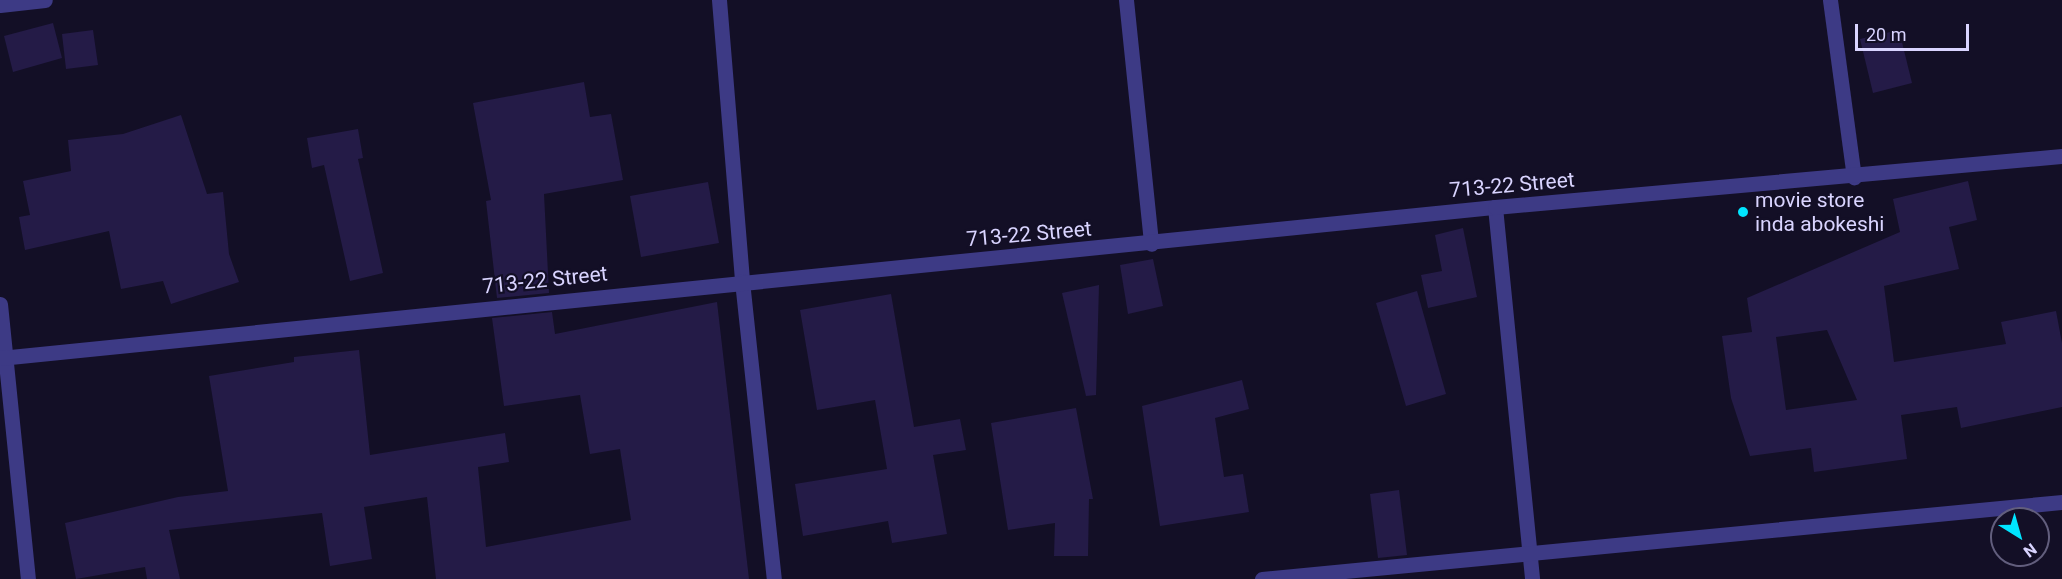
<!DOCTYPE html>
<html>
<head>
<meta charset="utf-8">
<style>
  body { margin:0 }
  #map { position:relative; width:2062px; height:579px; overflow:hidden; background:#130f26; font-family:Roboto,sans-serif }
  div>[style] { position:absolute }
  .building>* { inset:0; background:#241b47 }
  .minor>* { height:15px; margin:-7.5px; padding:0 7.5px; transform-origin:7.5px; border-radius:7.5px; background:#3d3a85 }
  .dots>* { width:16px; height:16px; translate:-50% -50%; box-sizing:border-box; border:3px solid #130f26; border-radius:50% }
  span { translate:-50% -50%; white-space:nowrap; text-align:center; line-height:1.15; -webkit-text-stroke:4.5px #130f26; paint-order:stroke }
  .street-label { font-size:21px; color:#d9d4ff }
  .poi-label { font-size:21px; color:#d9d4ff }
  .left { translate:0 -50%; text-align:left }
  .north { position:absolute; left:1990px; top:507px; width:60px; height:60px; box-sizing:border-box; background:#130f26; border:2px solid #625e7d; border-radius:50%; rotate:143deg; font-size:16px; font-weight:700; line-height:24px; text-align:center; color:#d9d4ff }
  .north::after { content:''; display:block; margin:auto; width:21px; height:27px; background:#00e5ff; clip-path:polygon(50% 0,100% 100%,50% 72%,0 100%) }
  .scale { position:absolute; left:1855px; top:24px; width:114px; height:27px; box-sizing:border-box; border:3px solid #d9d4ff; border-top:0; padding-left:8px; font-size:18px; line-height:21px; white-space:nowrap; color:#d9d4ff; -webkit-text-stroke:4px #130f26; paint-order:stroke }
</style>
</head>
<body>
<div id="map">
  <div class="building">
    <div style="clip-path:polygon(53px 23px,62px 58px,13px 72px,4px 36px)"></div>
    <div style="clip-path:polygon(93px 30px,98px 65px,66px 69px,62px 34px)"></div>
    <div style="clip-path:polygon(1899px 30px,1912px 83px,1873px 93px,1860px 39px)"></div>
    <div style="clip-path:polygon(584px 82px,590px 117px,611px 114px,623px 180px,544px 194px,549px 293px,497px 298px,486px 201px,491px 200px,473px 103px)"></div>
    <div style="clip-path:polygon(181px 115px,207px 194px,223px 192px,229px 254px,239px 282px,171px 304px,163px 281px,121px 289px,109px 231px,25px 250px,19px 217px,30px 215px,23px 181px,71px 171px,68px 140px,123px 134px)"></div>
    <div style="clip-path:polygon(358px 129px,363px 158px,358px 159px,383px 273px,350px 281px,324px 165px,312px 168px,307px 138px)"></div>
    <div style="clip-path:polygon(evenodd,1968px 181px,1977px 220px,1949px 227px,1959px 269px,1884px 286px,1894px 362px,2006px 344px,2001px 322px,2056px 311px,2062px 343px,2062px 407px,1961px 428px,1957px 407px,1901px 415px,1907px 459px,1814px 472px,1811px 448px,1750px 456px,1731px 398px,1722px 336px,1752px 332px,1747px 298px,1900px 232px,1893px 199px,1968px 181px,1827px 330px,1857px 400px,1786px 410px,1776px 337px,1827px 330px)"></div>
    <div style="clip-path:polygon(708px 182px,719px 243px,641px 257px,630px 196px)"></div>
    <div style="clip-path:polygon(1463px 228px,1477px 297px,1428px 308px,1421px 275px,1442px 271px,1435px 235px)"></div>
    <div style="clip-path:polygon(1153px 259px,1163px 306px,1128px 314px,1120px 265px)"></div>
    <div style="clip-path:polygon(1099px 285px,1096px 395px,1086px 396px,1062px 293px)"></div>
    <div style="clip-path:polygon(1417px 291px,1446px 394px,1406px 406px,1376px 303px)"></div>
    <div style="clip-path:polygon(891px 294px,914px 427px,960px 419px,966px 450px,933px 455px,947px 534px,892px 543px,888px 521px,803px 536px,795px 484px,887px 469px,875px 400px,817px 410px,800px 310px)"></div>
    <div style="clip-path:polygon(717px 302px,749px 579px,436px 579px,427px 497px,364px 507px,372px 559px,330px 566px,322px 513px,169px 530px,180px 579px,147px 579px,145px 567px,76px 579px,65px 523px,178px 497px,228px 491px,209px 376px,294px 362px,294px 357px,359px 350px,370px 455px,505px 433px,509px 462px,478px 467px,486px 547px,631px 520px,620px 449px,590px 454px,580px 395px,504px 406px,492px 318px,552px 312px,555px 334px)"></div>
    <div style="clip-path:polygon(1242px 380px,1249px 409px,1215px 418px,1224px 477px,1243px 474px,1249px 512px,1160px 526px,1142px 406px)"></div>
    <div style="clip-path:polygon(1076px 408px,1093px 499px,1089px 499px,1088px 556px,1054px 556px,1055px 523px,1008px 530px,991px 423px)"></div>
    <div style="clip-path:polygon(1399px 490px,1407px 555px,1378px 558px,1370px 494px)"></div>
  </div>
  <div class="minor">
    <div style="left:719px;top:0;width:282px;rotate:85.3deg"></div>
    <div style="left:742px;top:281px;width:300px;rotate:83.9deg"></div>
    <div style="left:1126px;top:0;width:245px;rotate:84.1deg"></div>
    <div style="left:1830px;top:0;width:179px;rotate:82.3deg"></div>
    <div style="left:0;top:5px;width:45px;rotate:-6.3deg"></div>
    <div style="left:1495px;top:207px;width:374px;rotate:84.3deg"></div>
    <div style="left:0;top:304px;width:276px;rotate:84.2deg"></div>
    <div style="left:0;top:358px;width:1503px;rotate:-5.77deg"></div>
    <div style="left:1495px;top:207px;width:569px;rotate:-5.14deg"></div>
    <div style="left:1262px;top:579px;width:804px;rotate:-5.5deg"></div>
  </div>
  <div class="dots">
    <div style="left:1743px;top:212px;background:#00e5ff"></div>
  </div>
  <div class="street-label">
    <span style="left:1512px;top:185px;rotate:-5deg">713-22 Street</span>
    <span style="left:1029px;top:234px;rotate:-5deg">713-22 Street</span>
    <span style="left:545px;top:280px;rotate:-6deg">713-22 Street</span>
  </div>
  <div class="poi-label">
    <span class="left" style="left:1755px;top:212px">movie store<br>inda abokeshi</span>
  </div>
  <div class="north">N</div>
  <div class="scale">20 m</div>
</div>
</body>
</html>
